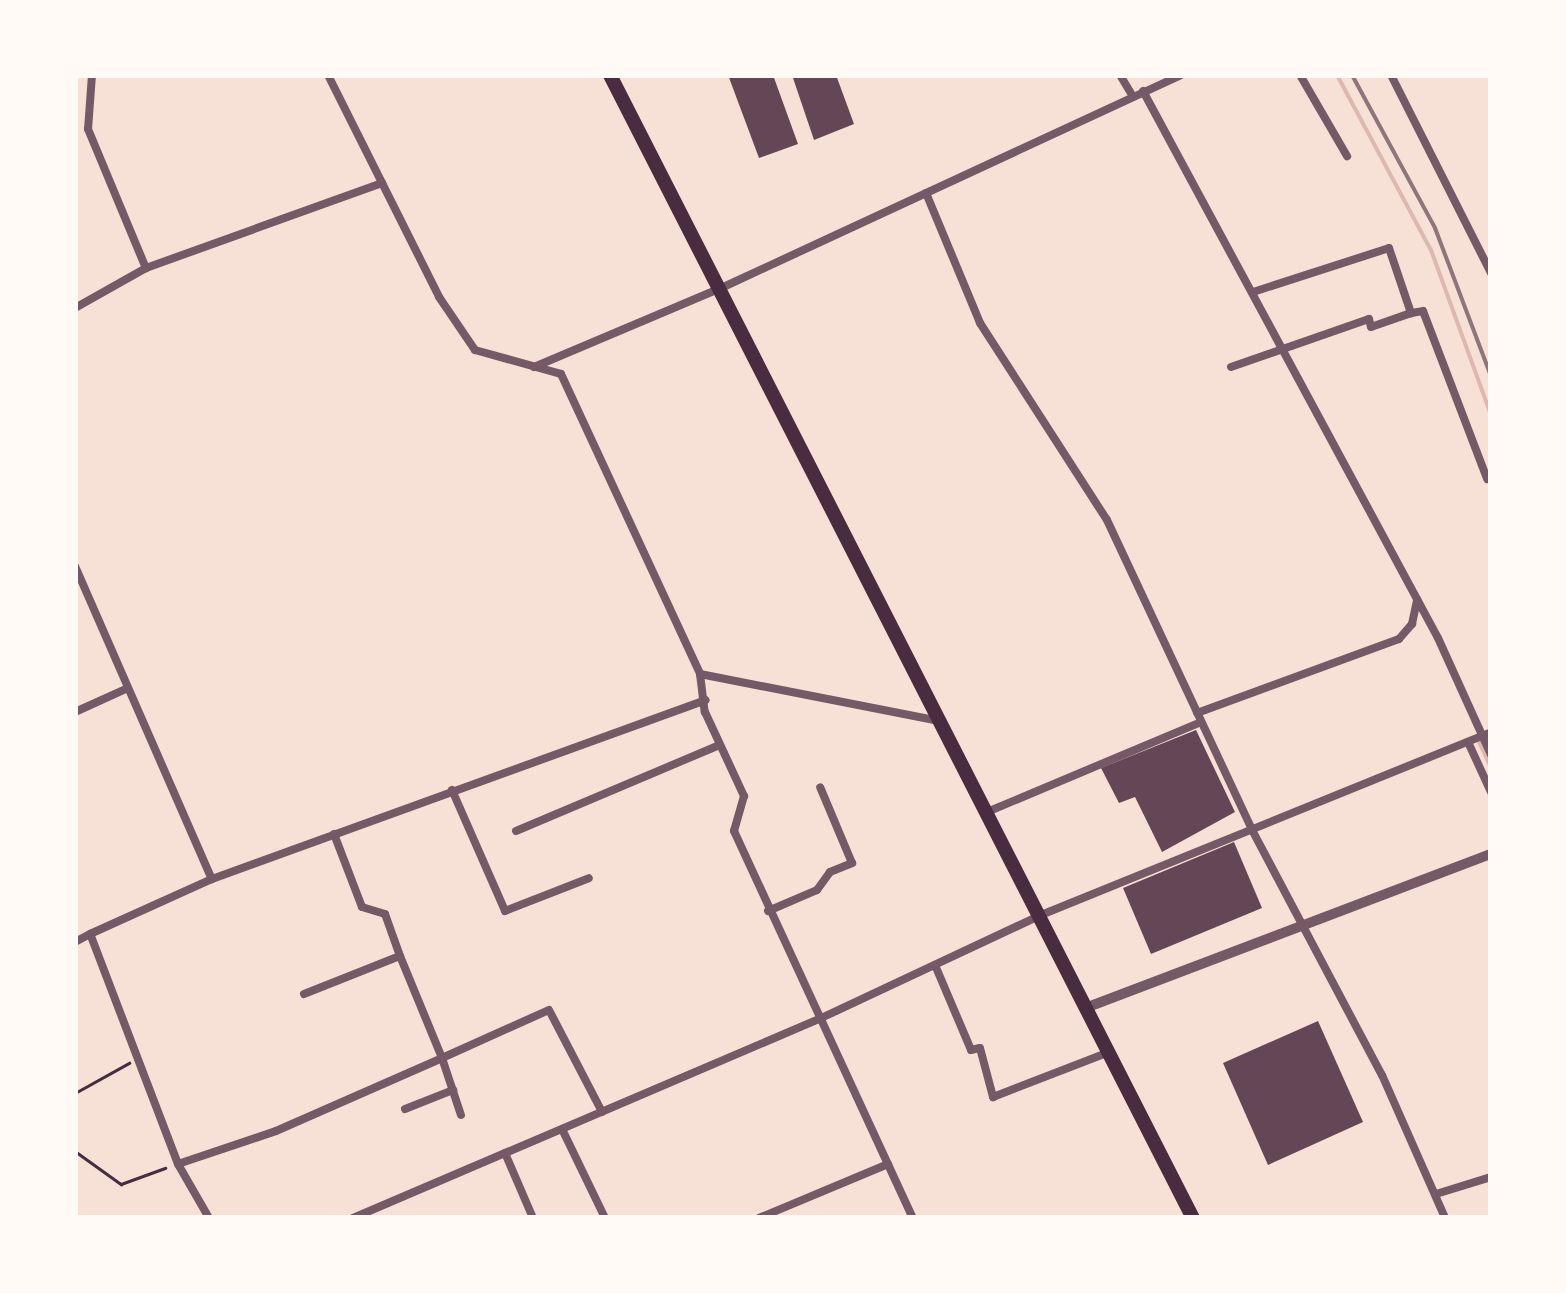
<!DOCTYPE html>
<html>
<head>
<meta charset="utf-8">
<style>
  body { margin:0 }
  #map { position:relative; width:1566px; height:1293px; overflow:hidden; background:#f7e1d7; font-family:"Playfair Display",serif }
  div>[style] { position:absolute }
  .stream>* { height:4px; margin:-2px; padding:0 2px; transform-origin:2px; border-radius:2px; background:#dcb8b0 }
  .building>* { inset:0; background:#644757 }
  .path>* { height:2.5px; margin:-1.25px; padding:0 1.25px; transform-origin:1.25px; border-radius:1.25px; background:#4a2c40 }
  .minor>* { height:8px; margin:-4px; padding:0 4px; transform-origin:4px; border-radius:4px; background:#755966 }
  .tertiary>* { height:10px; margin:-5px; padding:0 5px; transform-origin:5px; border-radius:5px; background:#755966 }
  .trunk>* { height:14px; margin:-7px; padding:0 7px; transform-origin:7px; border-radius:7px; background:#4a2c40 }
  .rail>* { height:4px; margin:-2px; padding:0 2px; transform-origin:2px; border-radius:2px; background:#8f747c }
  span { translate:-50% -50%; white-space:nowrap; text-align:center; line-height:1.15; -webkit-text-stroke:8px #fffaf5; paint-order:stroke }
  .frame { position:absolute; inset:0; border:78px solid #fffaf5; pointer-events:none }
</style>
</head>
<body>
<div id="map">
  <div class="stream">
    <div style="left:1337px;top:75px;width:199px;rotate:61.8deg"></div>
    <div style="left:1431px;top:250px;width:176px;rotate:70deg"></div>
    <div style="left:1479px;top:742px;width:29px;rotate:65deg"></div>
  </div>
  <div class="building">
    <div style="clip-path:polygon(728px 75px,773px 75px,798px 144px,759px 158px)"></div>
    <div style="clip-path:polygon(792px 75px,836px 75px,854px 124px,814px 140px)"></div>
    <div style="clip-path:polygon(1196px 730px,1235px 812px,1162px 852px,1135px 797px,1119px 803px,1101px 768px)"></div>
    <div style="clip-path:polygon(1234px 842px,1262px 908px,1151px 954px,1123px 888px)"></div>
    <div style="clip-path:polygon(1318px 1021px,1363px 1122px,1268px 1165px,1223px 1063px)"></div>
  </div>
  <div class="path">
    <div style="left:75px;top:1093px;width:62px;rotate:-29.1deg"></div>
    <div style="left:75px;top:1151px;width:57px;rotate:35.7deg"></div>
    <div style="left:121px;top:1184px;width:47px;rotate:-20deg"></div>
  </div>
  <div class="minor">
    <div style="left:92px;top:75px;width:54px;rotate:94.2deg"></div>
    <div style="left:88px;top:129px;width:151px;rotate:67.4deg"></div>
    <div style="left:328px;top:75px;width:248px;rotate:63.4deg"></div>
    <div style="left:439px;top:297px;width:64px;rotate:55.8deg"></div>
    <div style="left:475px;top:350px;width:89px;rotate:15.6deg"></div>
    <div style="left:561px;top:374px;width:331px;rotate:65.1deg"></div>
    <div style="left:700px;top:674px;width:38px;rotate:83deg"></div>
    <div style="left:705px;top:712px;width:93px;rotate:65.1deg"></div>
    <div style="left:744px;top:796px;width:36px;rotate:106deg"></div>
    <div style="left:734px;top:831px;width:426px;rotate:65.2deg"></div>
    <div style="left:1120px;top:75px;width:23px;rotate:59deg"></div>
    <div style="left:1300px;top:75px;width:94px;rotate:59.9deg"></div>
    <div style="left:1391px;top:75px;width:222px;rotate:63.2deg"></div>
    <div style="left:1143px;top:91px;width:621px;rotate:61.66deg"></div>
    <div style="left:1438px;top:638px;width:128px;rotate:65.6deg"></div>
    <div style="left:926px;top:193px;width:141px;rotate:67.4deg"></div>
    <div style="left:980px;top:323px;width:234px;rotate:57.2deg"></div>
    <div style="left:1107px;top:520px;width:340px;rotate:64.9deg"></div>
    <div style="left:1251px;top:828px;width:280px;rotate:62.1deg"></div>
    <div style="left:1382px;top:1075px;width:156px;rotate:66.2deg"></div>
    <div style="left:1253px;top:292px;width:143px;rotate:-17.9deg"></div>
    <div style="left:1389px;top:248px;width:69px;rotate:71.3deg"></div>
    <div style="left:1411px;top:313px;width:12px;rotate:-9deg"></div>
    <div style="left:1423px;top:311px;width:180px;rotate:69.1deg"></div>
    <div style="left:75px;top:308px;width:81px;rotate:-29.4deg"></div>
    <div style="left:146px;top:268px;width:251px;rotate:-19.8deg"></div>
    <div style="left:534px;top:367px;width:201px;rotate:-22.9deg"></div>
    <div style="left:719px;top:289px;width:509px;rotate:-24.85deg"></div>
    <div style="left:1231px;top:367px;width:146px;rotate:-19.2deg"></div>
    <div style="left:1369px;top:319px;width:8px;rotate:76deg"></div>
    <div style="left:1371px;top:327px;width:42px;rotate:-19.3deg"></div>
    <div style="left:75px;top:566px;width:342px;rotate:66.4deg"></div>
    <div style="left:700px;top:674px;width:244px;rotate:11.1deg"></div>
    <div style="left:75px;top:712px;width:56px;rotate:-24.3deg"></div>
    <div style="left:1197px;top:713px;width:215px;rotate:-20.1deg"></div>
    <div style="left:1399px;top:639px;width:20px;rotate:-49deg"></div>
    <div style="left:1412px;top:624px;width:25px;rotate:-78deg"></div>
    <div style="left:1468px;top:742px;width:55px;rotate:65.3deg"></div>
    <div style="left:452px;top:790px;width:132px;rotate:66.3deg"></div>
    <div style="left:505px;top:911px;width:90px;rotate:-21.4deg"></div>
    <div style="left:987px;top:812px;width:232px;rotate:-22.8deg"></div>
    <div style="left:516px;top:831px;width:221px;rotate:-22.9deg"></div>
    <div style="left:334px;top:834px;width:78px;rotate:69deg"></div>
    <div style="left:362px;top:907px;width:24px;rotate:17deg"></div>
    <div style="left:385px;top:914px;width:45px;rotate:70.3deg"></div>
    <div style="left:768px;top:911px;width:53px;rotate:-23.2deg"></div>
    <div style="left:817px;top:890px;width:22px;rotate:-54deg"></div>
    <div style="left:830px;top:872px;width:24px;rotate:-22deg"></div>
    <div style="left:852px;top:863px;width:82px;rotate:-112.8deg"></div>
    <div style="left:75px;top:942px;width:17px;rotate:-28deg"></div>
    <div style="left:935px;top:965px;width:92px;rotate:67deg"></div>
    <div style="left:971px;top:1050px;width:9px;rotate:-13deg"></div>
    <div style="left:980px;top:1048px;width:51px;rotate:75.1deg"></div>
    <div style="left:993px;top:1097px;width:124px;rotate:-21.2deg"></div>
    <div style="left:304px;top:994px;width:103px;rotate:-21.6deg"></div>
    <div style="left:400px;top:956px;width:110px;rotate:67.6deg"></div>
    <div style="left:442px;top:1058px;width:117px;rotate:-24.2deg"></div>
    <div style="left:549px;top:1010px;width:115px;rotate:62.5deg"></div>
    <div style="left:405px;top:1109px;width:52px;rotate:-21.6deg"></div>
    <div style="left:562px;top:1129px;width:99px;rotate:64.2deg"></div>
    <div style="left:505px;top:1153px;width:71px;rotate:66.7deg"></div>
    <div style="left:178px;top:1164px;width:103px;rotate:-18.6deg"></div>
    <div style="left:276px;top:1131px;width:181px;rotate:-23.7deg"></div>
    <div style="left:442px;top:1058px;width:60px;rotate:71.6deg"></div>
    <div style="left:1436px;top:1194px;width:58px;rotate:-17.2deg"></div>
    <div style="left:209px;top:1218px;width:62px;rotate:-119.9deg"></div>
    <div style="left:178px;top:1164px;width:246px;rotate:-110.9deg"></div>
    <div style="left:90px;top:934px;width:134px;rotate:-24.3deg"></div>
    <div style="left:212px;top:879px;width:525px;rotate:-19.92deg"></div>
    <div style="left:353px;top:1218px;width:507px;rotate:-23.12deg"></div>
    <div style="left:819px;top:1019px;width:245px;rotate:-25.1deg"></div>
    <div style="left:1041px;top:915px;width:486px;rotate:-22.1deg"></div>
    <div style="left:759px;top:1218px;width:140px;rotate:-22.7deg"></div>
  </div>
  <div class="tertiary">
    <div style="left:1088px;top:1007px;width:431px;rotate:-20.8deg"></div>
  </div>
  <div class="trunk">
    <div style="left:610px;top:75px;width:1283px;rotate:62.98deg"></div>
  </div>
  <div class="rail">
    <div style="left:1352px;top:75px;width:174px;rotate:61.5deg"></div>
    <div style="left:1435px;top:228px;width:158px;rotate:69.3deg"></div>
  </div>
  <div class="frame"></div>
</div>
</body>
</html>
